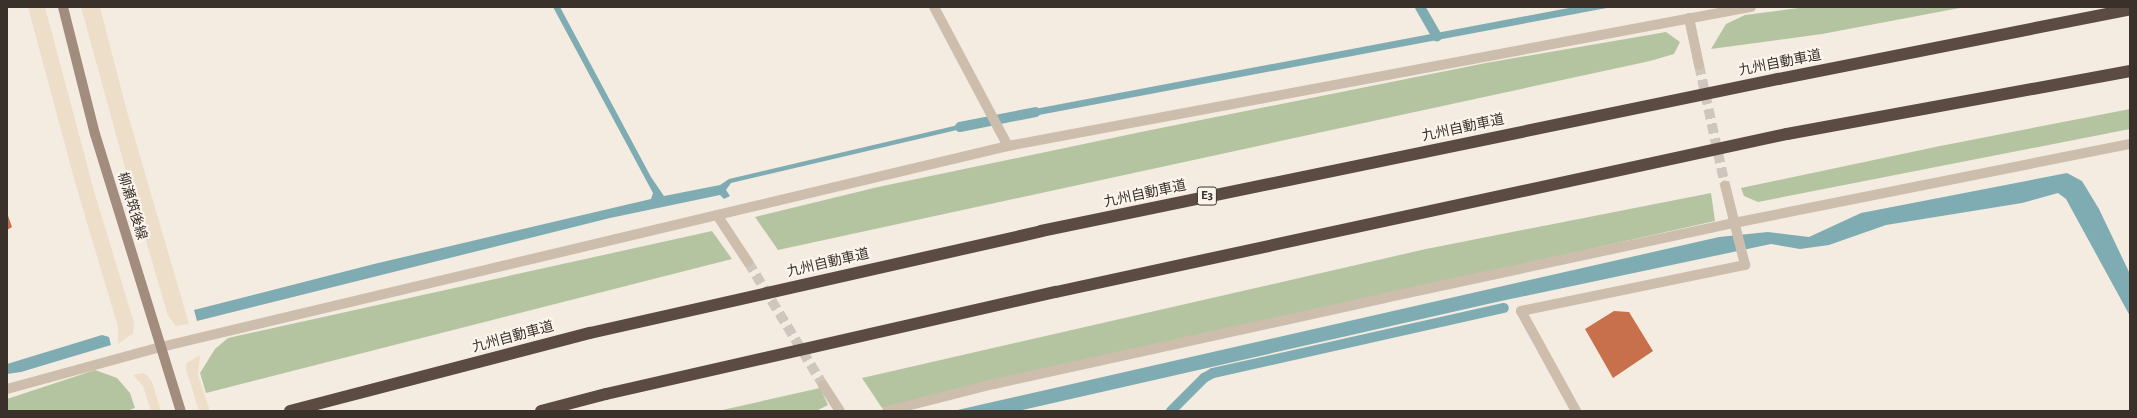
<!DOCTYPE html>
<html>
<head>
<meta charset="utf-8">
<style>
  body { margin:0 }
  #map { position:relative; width:2137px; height:418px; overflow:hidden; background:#f4ece1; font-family:"Alegreya Sans","Noto Sans JP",sans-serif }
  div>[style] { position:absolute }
  .green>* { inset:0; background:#b5c4a0 }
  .plaza>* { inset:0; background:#ecdec8 }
  .water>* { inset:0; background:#7facb2 }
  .stream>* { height:10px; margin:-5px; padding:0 5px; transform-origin:5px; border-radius:5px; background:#7facb2 }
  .building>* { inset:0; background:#c7704b }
  .minor-tunnel>* { height:10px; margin-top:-5px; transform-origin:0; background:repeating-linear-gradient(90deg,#cfc7bd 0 10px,transparent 0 15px) }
  .minor>* { height:10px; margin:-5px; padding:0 5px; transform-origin:5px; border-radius:5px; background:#cdbdac }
  .secondary>* { height:10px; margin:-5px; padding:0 5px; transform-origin:5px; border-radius:5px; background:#a18c7d }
  .motorway>* { height:12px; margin:-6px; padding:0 6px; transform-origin:6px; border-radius:6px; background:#5b4b42 }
  span { translate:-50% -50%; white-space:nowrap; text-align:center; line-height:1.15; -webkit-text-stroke:4px #fbf5ed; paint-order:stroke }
  .shield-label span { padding:1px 3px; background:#fbf5ed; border:1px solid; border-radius:3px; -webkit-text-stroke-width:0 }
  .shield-label { font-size:13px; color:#3b312b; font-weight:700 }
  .street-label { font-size:14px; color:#3b312b }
  .frame { position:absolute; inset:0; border:8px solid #3b312b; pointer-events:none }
</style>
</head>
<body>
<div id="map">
  <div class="green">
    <div style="clip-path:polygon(1806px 7px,1965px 7px,1822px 34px,1711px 49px,1726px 24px,1745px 15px)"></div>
    <div style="clip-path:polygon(1666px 32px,1680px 42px,1674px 54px,1650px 61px,778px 250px,755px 217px,878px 187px,1141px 132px,1486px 63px)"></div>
    <div style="clip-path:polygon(2130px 109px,2130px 129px,1758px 202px,1744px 196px,1741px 188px,1940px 146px)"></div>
    <div style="clip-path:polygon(1711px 193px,1715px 221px,882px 408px,862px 378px,1426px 249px)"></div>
    <div style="clip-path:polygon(712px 231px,732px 259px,206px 393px,200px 373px,215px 349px,228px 338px)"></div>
    <div style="clip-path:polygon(95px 370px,117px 378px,130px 393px,135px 408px,127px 411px,7px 411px,7px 399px)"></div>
    <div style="clip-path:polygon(820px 388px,828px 405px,816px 411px,718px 411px)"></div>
  </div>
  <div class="plaza">
    <div style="clip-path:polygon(28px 7px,45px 7px,94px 191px,134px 323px,133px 333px,118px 344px,118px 327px,75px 182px)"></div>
    <div style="clip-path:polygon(81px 7px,100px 7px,126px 108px,189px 324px,176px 326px,168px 316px,129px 182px)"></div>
    <div style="clip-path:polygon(200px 355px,198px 375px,210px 411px,199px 411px,186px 369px,187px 363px)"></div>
    <div style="clip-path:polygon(142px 373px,147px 375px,152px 382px,161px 411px,151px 411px,143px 386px,133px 375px)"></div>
  </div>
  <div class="water">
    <div style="clip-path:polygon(553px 7px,560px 7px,651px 177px,664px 196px,720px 185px,729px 179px,971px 122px,974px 126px,731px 183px,726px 190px,730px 196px,724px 199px,720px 195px,610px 218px,197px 321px,194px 310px,374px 264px,651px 199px,653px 193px)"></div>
    <div style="clip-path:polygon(1574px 7px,1612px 7px,1023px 118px,1024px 111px)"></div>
    <div style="clip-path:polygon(2067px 173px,2082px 181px,2099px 209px,2130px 274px,2130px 316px,2066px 199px,2058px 193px,2022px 203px,1886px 225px,1829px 245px,1800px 249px,1771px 244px,1501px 301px,1018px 411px,953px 411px,1719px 237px,1768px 232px,1809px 237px,1861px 213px)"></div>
    <div style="clip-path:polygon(102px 335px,109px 337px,111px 345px,21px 372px,7px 374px,7px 364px)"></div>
  </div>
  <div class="stream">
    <div style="left:1420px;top:7px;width:34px;rotate:60deg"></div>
    <div style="left:960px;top:127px;width:77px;rotate:-11.2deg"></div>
    <div style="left:1171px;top:411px;width:47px;rotate:-45deg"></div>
    <div style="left:1204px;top:378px;width:10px;rotate:-29deg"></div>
    <div style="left:1213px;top:373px;width:298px;rotate:-12.6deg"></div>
  </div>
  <div class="building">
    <div style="clip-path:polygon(7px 213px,12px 227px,7px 230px)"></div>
    <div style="clip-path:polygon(1614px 311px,1629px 312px,1653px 351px,1613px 378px,1585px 329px)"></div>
  </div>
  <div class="minor-tunnel">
    <div style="left:1699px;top:65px;width:123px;rotate:77.8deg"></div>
    <div style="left:748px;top:262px;width:144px;rotate:58.6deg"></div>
  </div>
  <div class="minor">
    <div style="left:934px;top:7px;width:157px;rotate:62deg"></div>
    <div style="left:1689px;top:18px;width:48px;rotate:78deg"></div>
    <div style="left:717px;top:215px;width:56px;rotate:56.6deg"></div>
    <div style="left:823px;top:385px;width:31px;rotate:57deg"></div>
    <div style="left:7px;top:389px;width:160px;rotate:-15.3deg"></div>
    <div style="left:161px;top:347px;width:871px;rotate:-13.35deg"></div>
    <div style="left:1008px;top:146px;width:756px;rotate:-10.6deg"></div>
    <div style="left:887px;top:411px;width:110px;rotate:-14.2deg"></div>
    <div style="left:994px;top:384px;width:399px;rotate:-12.4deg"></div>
    <div style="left:1384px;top:298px;width:358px;rotate:-12.1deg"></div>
    <div style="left:1734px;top:223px;width:404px;rotate:-11.3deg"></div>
    <div style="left:1576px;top:411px;width:114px;rotate:-118.8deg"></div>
    <div style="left:1521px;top:311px;width:229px;rotate:-11.6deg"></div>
    <div style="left:1745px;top:265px;width:82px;rotate:-104deg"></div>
  </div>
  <div class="secondary">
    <div style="left:63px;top:7px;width:131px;rotate:75.9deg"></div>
    <div style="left:95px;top:134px;width:290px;rotate:72.8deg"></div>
  </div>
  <div class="motorway">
    <div style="left:290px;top:411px;width:310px;rotate:-14.6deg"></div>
    <div style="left:590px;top:333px;width:462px;rotate:-12.7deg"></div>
    <div style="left:1041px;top:231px;width:753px;rotate:-11.65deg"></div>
    <div style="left:1778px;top:79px;width:359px;rotate:-11.2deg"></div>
    <div style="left:541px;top:411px;width:67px;rotate:-14.7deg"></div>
    <div style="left:606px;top:394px;width:461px;rotate:-12.8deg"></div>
    <div style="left:1056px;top:292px;width:748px;rotate:-12.2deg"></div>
    <div style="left:1787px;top:134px;width:349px;rotate:-10.4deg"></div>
  </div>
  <div class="shield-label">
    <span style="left:1207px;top:196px">E3</span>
  </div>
  <div class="street-label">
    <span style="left:1780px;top:63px;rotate:-11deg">九州自動車道</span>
    <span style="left:1463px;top:128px;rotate:-12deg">九州自動車道</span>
    <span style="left:1145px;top:194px;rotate:-12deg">九州自動車道</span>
    <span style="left:132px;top:206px;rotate:73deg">柳瀬筑後線</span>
    <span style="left:828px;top:263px;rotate:-13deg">九州自動車道</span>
    <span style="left:513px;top:337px;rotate:-15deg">九州自動車道</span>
  </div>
  <div class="frame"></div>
</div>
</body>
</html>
